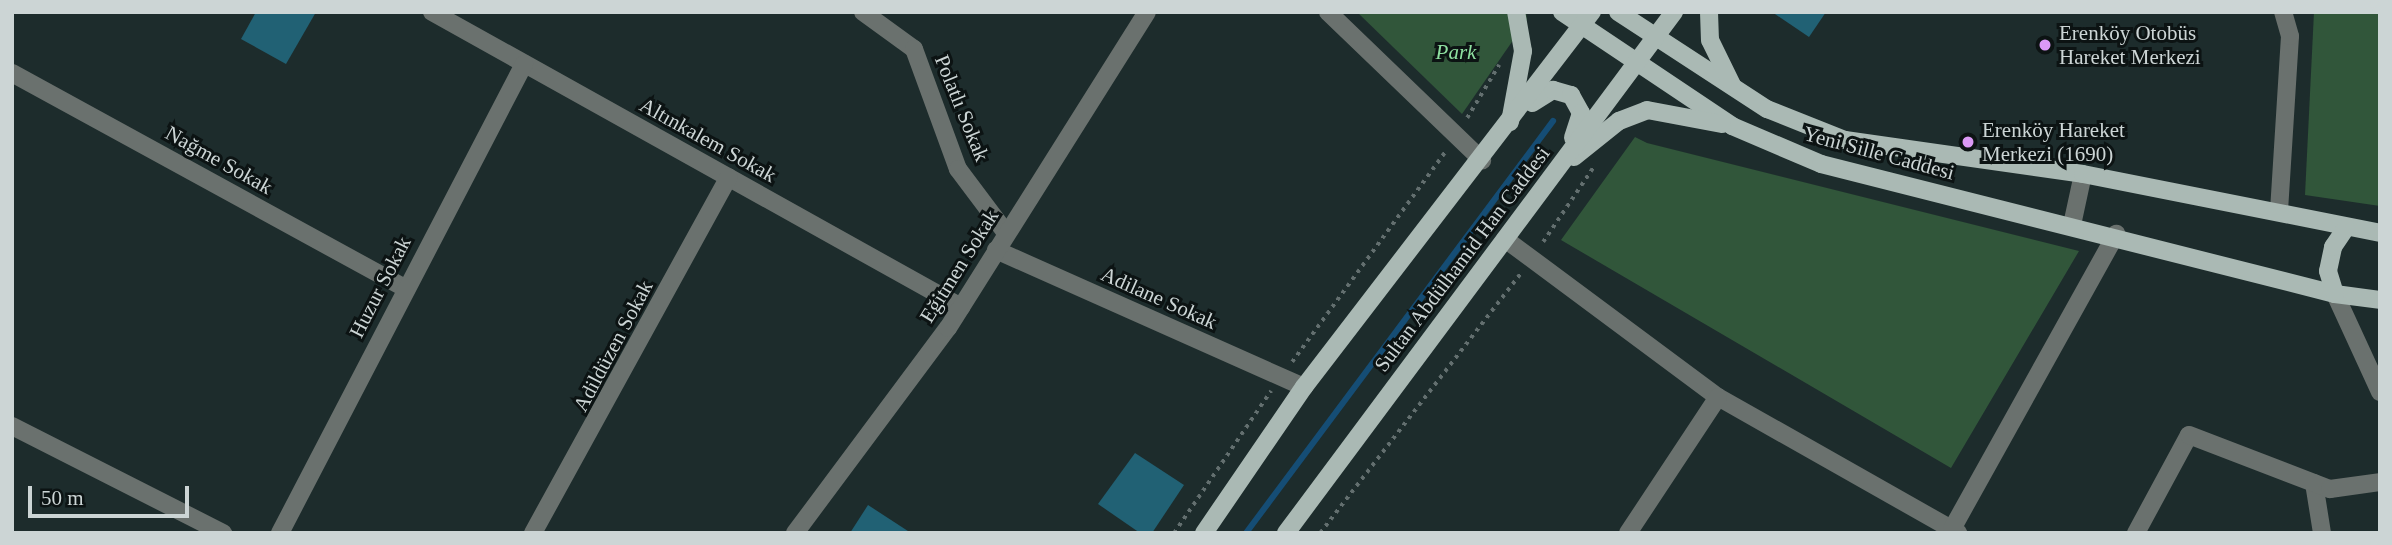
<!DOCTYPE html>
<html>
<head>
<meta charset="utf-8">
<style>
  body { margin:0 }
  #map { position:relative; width:2392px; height:545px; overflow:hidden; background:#1d2c2c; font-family:"Times New Roman",serif }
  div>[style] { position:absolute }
  .green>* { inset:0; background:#31563a }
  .stream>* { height:6px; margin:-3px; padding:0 3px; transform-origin:3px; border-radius:3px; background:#154d75 }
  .building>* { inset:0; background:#216174 }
  .path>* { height:3.5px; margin-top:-1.75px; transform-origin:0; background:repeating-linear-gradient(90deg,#636f6f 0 3.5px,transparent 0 8.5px) }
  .minor>* { height:18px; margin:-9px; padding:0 9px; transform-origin:9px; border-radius:9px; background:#6a716e }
  .major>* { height:18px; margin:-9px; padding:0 9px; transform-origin:9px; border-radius:9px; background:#aab9b4 }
  .dots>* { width:19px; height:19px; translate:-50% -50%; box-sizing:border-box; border:4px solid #0c1313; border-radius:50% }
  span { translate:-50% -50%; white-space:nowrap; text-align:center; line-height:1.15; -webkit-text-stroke:6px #0c1313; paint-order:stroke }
  .poi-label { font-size:21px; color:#ccd5d5 }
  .left { translate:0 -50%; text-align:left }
  .park-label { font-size:21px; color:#8edfa0; font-style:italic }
  .street-label { font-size:21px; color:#ccd5d5 }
  .frame { position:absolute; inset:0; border:14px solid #ccd5d5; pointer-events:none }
  .scale { position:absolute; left:28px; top:486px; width:161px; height:32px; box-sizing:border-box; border:4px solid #ccd5d5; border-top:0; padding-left:9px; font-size:21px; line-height:24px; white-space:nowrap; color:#ccd5d5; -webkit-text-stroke:5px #0c1313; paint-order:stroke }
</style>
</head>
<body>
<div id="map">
  <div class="green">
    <div style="clip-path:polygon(1357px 12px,1526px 12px,1527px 20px,1462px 114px)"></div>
    <div style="clip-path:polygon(2314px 12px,2380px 12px,2380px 206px,2305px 195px)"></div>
    <div style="clip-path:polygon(1635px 137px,1647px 143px,2079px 251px,1951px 468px,1561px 240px)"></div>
  </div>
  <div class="stream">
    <div style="left:1246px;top:533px;width:514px;rotate:-53.31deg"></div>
  </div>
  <div class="building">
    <div style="clip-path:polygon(256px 12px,316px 12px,286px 64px,241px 39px)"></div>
    <div style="clip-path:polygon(1772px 12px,1826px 12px,1809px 37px)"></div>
    <div style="clip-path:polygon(1135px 453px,1184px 485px,1152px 533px,1140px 533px,1098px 504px)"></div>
    <div style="clip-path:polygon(868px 505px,911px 533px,850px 533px)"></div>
  </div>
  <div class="path">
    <div style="left:1467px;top:118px;width:62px;rotate:-58.9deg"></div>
    <div style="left:1543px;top:242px;width:89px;rotate:-56deg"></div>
    <div style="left:1292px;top:362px;width:261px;rotate:-53.9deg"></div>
    <div style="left:1174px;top:533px;width:172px;rotate:-55.7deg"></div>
    <div style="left:1320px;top:533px;width:327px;rotate:-52.3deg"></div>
  </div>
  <div class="minor">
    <div style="left:432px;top:12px;width:606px;rotate:29.15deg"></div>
    <div style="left:863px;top:12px;width:63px;rotate:36deg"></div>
    <div style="left:914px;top:49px;width:128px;rotate:69.9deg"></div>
    <div style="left:958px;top:169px;width:80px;rotate:53.1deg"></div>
    <div style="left:1328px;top:12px;width:214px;rotate:43.9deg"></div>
    <div style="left:12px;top:73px;width:447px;rotate:28.7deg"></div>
    <div style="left:2279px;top:211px;width:175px;rotate:-86.4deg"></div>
    <div style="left:2290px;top:36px;width:25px;rotate:-106deg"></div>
    <div style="left:2072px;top:225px;width:52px;rotate:-77.8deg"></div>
    <div style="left:1505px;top:239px;width:265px;rotate:36.6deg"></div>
    <div style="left:1718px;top:397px;width:276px;rotate:29.5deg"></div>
    <div style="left:996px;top:250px;width:337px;rotate:24deg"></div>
    <div style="left:2335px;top:294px;width:108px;rotate:65.3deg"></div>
    <div style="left:12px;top:426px;width:237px;rotate:26.9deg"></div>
    <div style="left:2314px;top:483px;width:51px;rotate:80.9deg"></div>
    <div style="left:1952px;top:529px;width:338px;rotate:-60.9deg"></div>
    <div style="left:280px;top:533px;width:529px;rotate:-62.51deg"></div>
    <div style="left:533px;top:533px;width:406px;rotate:-61.2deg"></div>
    <div style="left:795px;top:533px;width:256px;rotate:-53.3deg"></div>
    <div style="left:948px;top:328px;width:373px;rotate:-57.8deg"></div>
    <div style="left:1628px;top:533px;width:163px;rotate:-56.5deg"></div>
    <div style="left:2136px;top:533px;width:111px;rotate:-61.6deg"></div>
    <div style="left:2189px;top:435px;width:151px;rotate:21deg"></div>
    <div style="left:2330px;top:489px;width:50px;rotate:-8deg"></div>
  </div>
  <div class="major">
    <div style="left:1562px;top:12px;width:205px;rotate:33.8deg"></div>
    <div style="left:1732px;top:126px;width:97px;rotate:23.1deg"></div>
    <div style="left:1821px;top:164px;width:530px;rotate:14.19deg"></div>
    <div style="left:2335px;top:294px;width:45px;rotate:7.6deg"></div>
    <div style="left:1618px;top:12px;width:178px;rotate:33.1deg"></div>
    <div style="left:1767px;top:109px;width:84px;rotate:21.7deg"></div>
    <div style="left:1845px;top:140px;width:240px;rotate:8.1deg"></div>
    <div style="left:2083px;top:174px;width:303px;rotate:11.2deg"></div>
    <div style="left:1709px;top:12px;width:28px;rotate:88deg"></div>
    <div style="left:1710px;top:40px;width:50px;rotate:63.9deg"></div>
    <div style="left:1532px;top:103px;width:25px;rotate:-32deg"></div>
    <div style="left:1553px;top:90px;width:19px;rotate:16deg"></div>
    <div style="left:1571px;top:95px;width:21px;rotate:61deg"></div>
    <div style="left:1581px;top:113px;width:26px;rotate:108deg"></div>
    <div style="left:1510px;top:122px;width:72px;rotate:-79.6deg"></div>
    <div style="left:1523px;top:51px;width:40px;rotate:-100deg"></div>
    <div style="left:1574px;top:157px;width:58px;rotate:-38.7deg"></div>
    <div style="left:1619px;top:121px;width:30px;rotate:-21deg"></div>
    <div style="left:1647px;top:110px;width:76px;rotate:10.6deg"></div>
    <div style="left:2335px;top:294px;width:24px;rotate:-107deg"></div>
    <div style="left:2328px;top:271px;width:25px;rotate:-78deg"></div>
    <div style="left:2333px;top:247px;width:23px;rotate:-56deg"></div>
    <div style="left:1204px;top:533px;width:177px;rotate:-55.6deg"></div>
    <div style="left:1304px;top:387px;width:473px;rotate:-52.5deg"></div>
    <div style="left:1286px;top:533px;width:650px;rotate:-53.32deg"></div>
  </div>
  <div class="dots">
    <div style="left:2045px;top:45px;background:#db99f5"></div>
    <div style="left:1968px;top:142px;background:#db99f5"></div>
  </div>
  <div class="poi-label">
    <span class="left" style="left:2059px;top:45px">Erenköy Otobüs<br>Hareket Merkezi</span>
    <span class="left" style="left:1982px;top:142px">Erenköy Hareket<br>Merkezi (1690)</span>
  </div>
  <div class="park-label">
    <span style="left:1456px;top:52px">Park</span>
  </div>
  <div class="street-label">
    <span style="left:962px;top:108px;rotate:68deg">Polatlı Sokak</span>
    <span style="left:708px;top:140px;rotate:29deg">Altınkalem Sokak</span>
    <span style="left:1879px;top:153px;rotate:15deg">Yeni Sille Caddesi</span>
    <span style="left:219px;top:160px;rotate:29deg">Nağme Sokak</span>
    <span style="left:1462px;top:259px;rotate:-53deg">Sultan Abdülhamid Han Caddesi</span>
    <span style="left:959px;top:266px;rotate:-58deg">Eğitmen Sokak</span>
    <span style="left:380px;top:287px;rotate:-63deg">Huzur Sokak</span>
    <span style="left:1159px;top:298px;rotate:24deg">Adilane Sokak</span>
    <span style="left:613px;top:346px;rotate:-62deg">Adildüzen Sokak</span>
  </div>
  <div class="frame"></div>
  <div class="scale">50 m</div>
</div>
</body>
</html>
